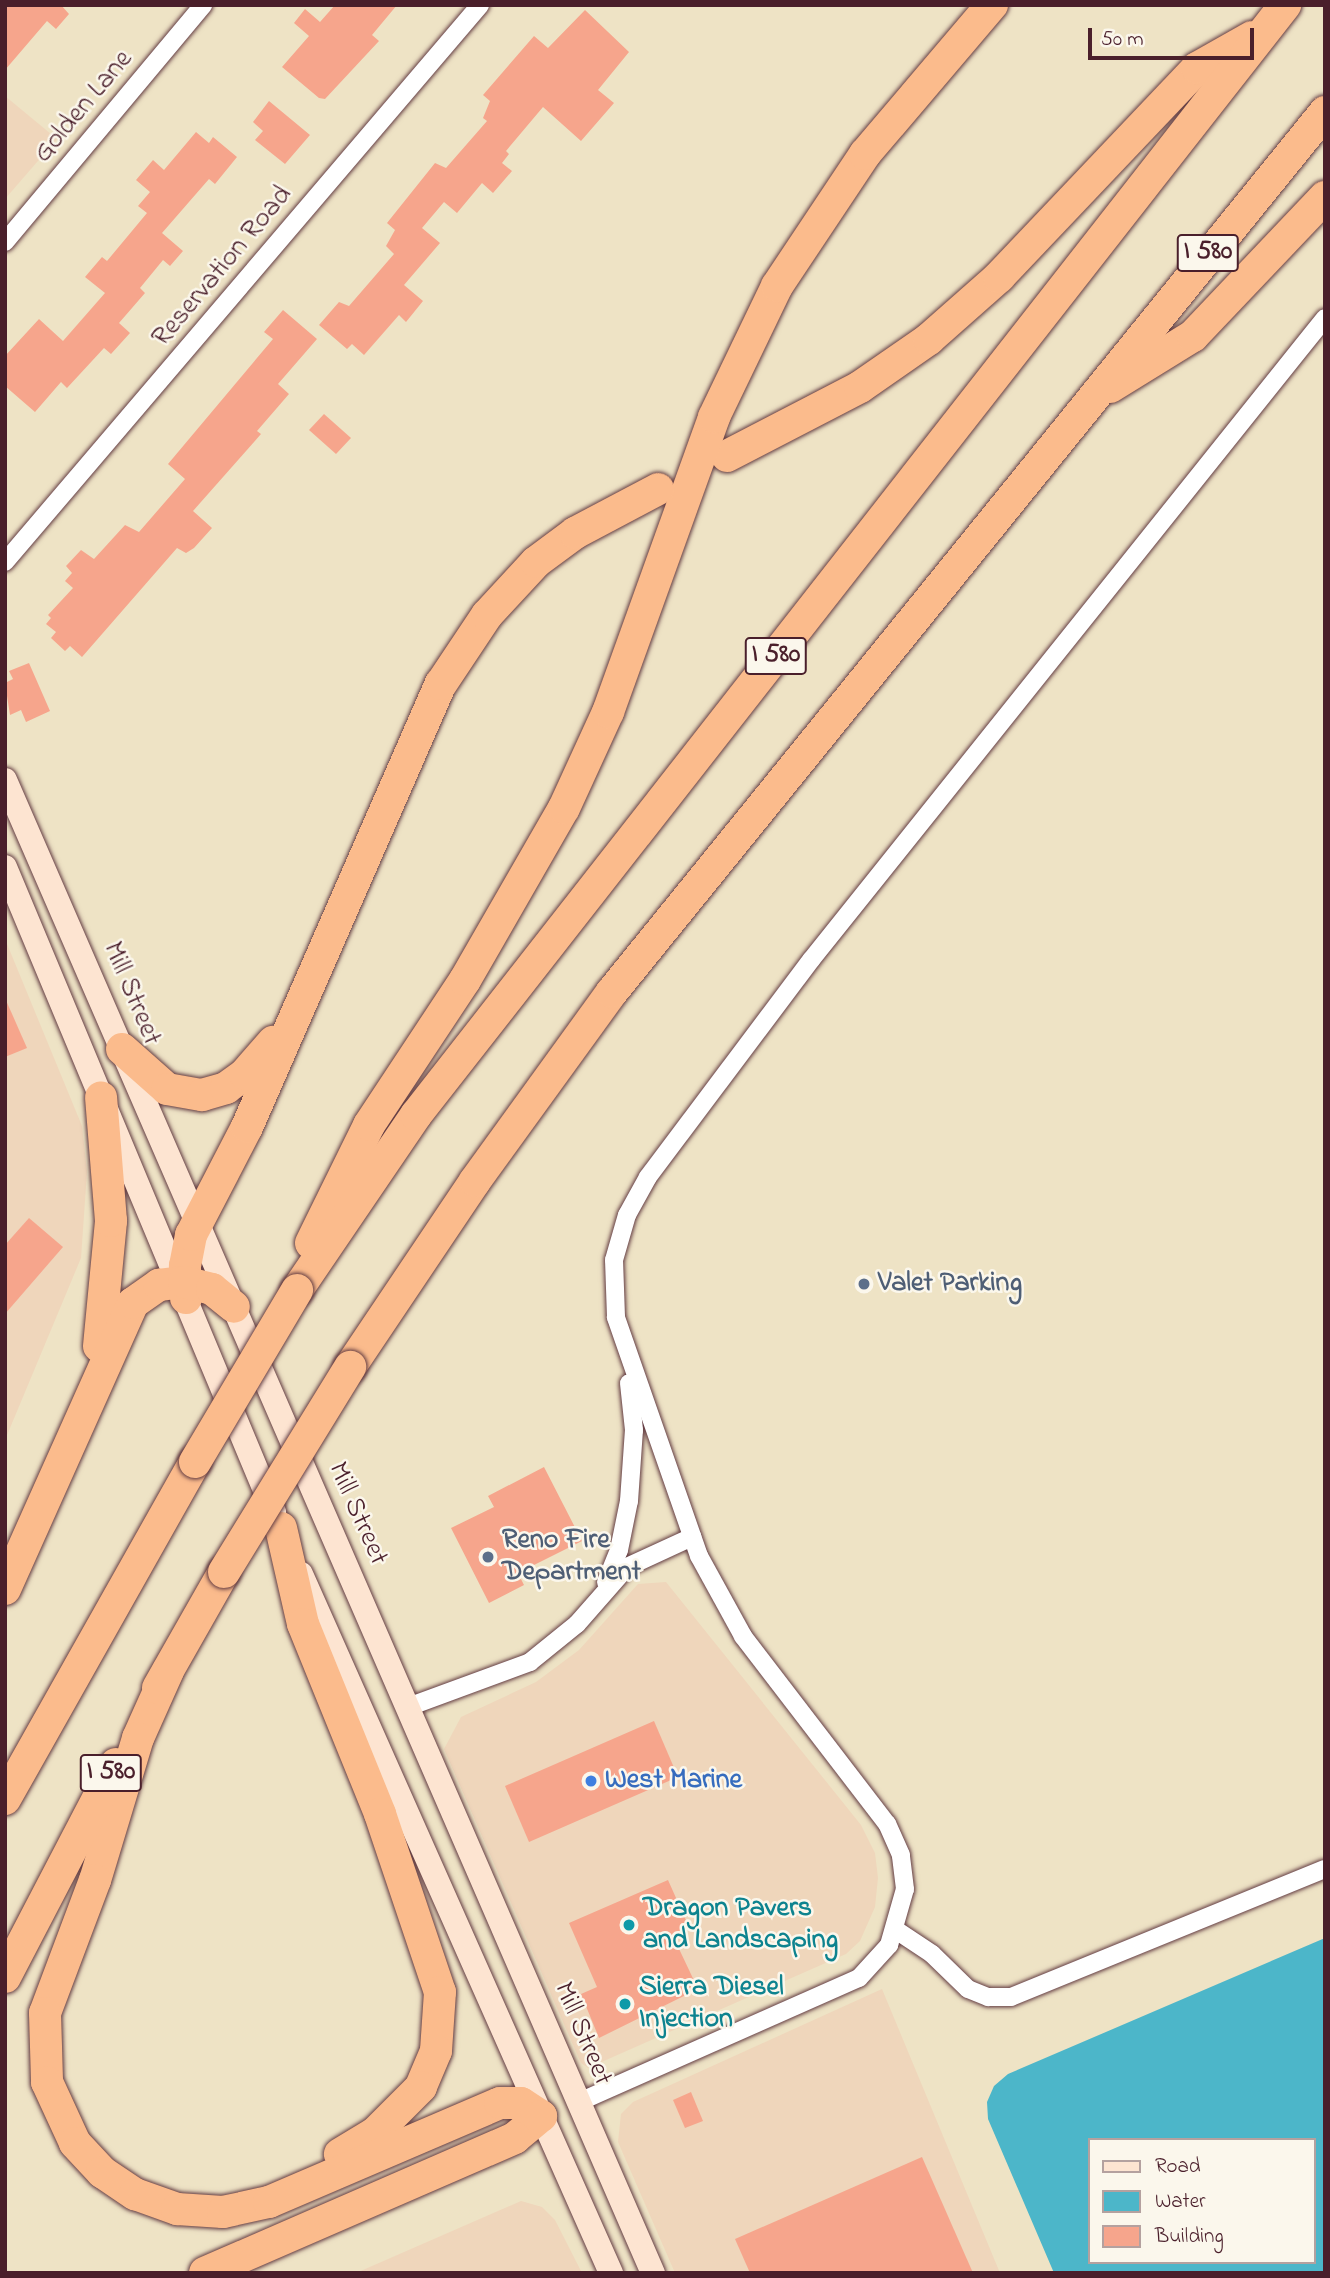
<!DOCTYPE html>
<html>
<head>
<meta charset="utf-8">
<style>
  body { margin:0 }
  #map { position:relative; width:1330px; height:2278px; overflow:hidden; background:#eee3c5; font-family:"Indie Flower",sans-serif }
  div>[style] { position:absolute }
  .built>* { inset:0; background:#efd6bb }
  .water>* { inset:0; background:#4cb6c9 }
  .building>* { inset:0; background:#f6a58c }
  .roads { filter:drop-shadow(0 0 2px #633c42) drop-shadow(0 0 2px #633c42) }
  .minor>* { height:18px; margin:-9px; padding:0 9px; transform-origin:9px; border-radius:9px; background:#fff }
  .secondary>* { height:24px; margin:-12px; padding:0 12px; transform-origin:12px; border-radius:12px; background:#fde4d1 }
  .motorway>* { height:32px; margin:-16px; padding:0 16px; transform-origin:16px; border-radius:16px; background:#fbbb8c }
  .bridges { filter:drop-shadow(0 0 2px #633c42) drop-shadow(0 0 2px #633c42) }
  .motorway-bridge>* { height:32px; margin:-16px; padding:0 16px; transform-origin:16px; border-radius:16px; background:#fbbb8c }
  .dots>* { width:19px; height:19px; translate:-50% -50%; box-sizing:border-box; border:4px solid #fbf7ec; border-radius:50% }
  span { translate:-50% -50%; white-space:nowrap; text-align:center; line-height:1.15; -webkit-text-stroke:5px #fbf7ec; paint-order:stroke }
  .shield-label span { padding:2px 5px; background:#fbf7ec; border:2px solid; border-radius:5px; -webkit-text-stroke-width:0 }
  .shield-label { font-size:26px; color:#4a1f2b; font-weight:700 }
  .street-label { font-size:28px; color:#4a1f2b }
  .service-label { font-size:28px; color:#4e5e75; font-weight:700 }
  .left { translate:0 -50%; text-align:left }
  .shop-label { font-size:28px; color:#366cbe; font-weight:700 }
  .culture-label { font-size:28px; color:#0d838f; font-weight:700 }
  .frame { position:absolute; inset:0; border:7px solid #4a1f2b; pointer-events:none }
  .legend { position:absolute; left:1088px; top:2138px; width:228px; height:126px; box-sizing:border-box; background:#fbf7ec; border:2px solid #b4a19f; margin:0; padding:9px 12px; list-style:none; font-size:21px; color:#4a1f2b }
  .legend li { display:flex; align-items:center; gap:14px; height:35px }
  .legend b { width:35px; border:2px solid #b4a19f }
  .scale { position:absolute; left:1088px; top:28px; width:166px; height:32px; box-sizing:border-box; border:4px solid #4a1f2b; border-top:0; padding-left:9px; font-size:21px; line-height:24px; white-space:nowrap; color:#4a1f2b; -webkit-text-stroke:5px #fbf7ec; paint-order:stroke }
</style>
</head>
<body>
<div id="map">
  <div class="built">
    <div style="clip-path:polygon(5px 96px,57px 139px,5px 199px)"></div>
    <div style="clip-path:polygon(5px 939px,82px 1126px,87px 1172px,81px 1258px,5px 1440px)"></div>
    <div style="clip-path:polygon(666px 1582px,861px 1825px,875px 1853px,878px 1878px,875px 1907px,860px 1941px,846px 1954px,588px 2068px,581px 2063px,444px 1749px,461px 1717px,536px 1682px,579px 1650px,638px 1584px)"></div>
    <div style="clip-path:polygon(882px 1989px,1000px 2273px,675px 2273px,618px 2142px,621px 2114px,633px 2102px)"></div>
    <div style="clip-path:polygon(521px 2201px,542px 2207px,555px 2220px,582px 2273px,356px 2273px)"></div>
  </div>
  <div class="water">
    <div style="clip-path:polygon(evenodd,1325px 1938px,1325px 2273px,1054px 2273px,988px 2119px,987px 2102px,994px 2086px,1008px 2074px,1325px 1938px,1090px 2140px,1314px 2140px,1314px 2262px,1090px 2262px,1090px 2140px)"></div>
  </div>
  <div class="building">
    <div style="clip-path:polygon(5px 5px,61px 5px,69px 14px,56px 29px,47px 21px,5px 70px)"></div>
    <div style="clip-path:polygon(335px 5px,397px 5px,372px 35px,379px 41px,325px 99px,319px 98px,282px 67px,309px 36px,294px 23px,305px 9px,320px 22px)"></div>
    <div style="clip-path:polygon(585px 10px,629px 52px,598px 90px,614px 103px,581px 141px,543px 107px,506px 151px,509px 154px,502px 163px,512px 171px,493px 193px,482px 183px,457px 213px,444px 202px,422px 228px,440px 243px,404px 285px,423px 301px,406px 322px,399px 315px,364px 355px,352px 344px,347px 349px,319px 325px,339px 302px,349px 306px,394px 254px,386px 246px,395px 230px,387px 223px,435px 163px,446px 168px,487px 121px,483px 118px,490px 101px,483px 95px,534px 36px,548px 48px)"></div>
    <div style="clip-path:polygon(269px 101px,310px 135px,285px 164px,255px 140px,263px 131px,253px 122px)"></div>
    <div style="clip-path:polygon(196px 132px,209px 143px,213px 137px,237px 157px,215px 184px,209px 179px,162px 233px,183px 251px,170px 266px,163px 260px,140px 288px,145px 293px,119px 323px,130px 333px,111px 354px,104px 348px,67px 388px,61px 382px,35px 412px,5px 386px,5px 356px,39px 319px,63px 341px,105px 293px,85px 277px,102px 257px,107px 261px,147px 213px,138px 206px,150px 192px,136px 180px,153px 160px,164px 170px)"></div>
    <div style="clip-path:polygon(283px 310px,317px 339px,278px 384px,289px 394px,257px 431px,261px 434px,193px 511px,212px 528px,194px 548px,186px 553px,177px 548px,82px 657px,70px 646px,65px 651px,51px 638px,56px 632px,46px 624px,51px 618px,48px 615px,73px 588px,65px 581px,72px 573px,66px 566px,81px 550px,94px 559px,125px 525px,139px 532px,185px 479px,168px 464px,273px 339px,264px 332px)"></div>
    <div style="clip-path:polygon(324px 414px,351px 438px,336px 454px,309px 430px)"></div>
    <div style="clip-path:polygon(29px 663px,50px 711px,26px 722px,21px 710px,10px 715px,5px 683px,13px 679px,9px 671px)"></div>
    <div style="clip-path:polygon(5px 998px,27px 1048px,5px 1057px)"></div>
    <div style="clip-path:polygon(29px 1218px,63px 1247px,5px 1314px,5px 1245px)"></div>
    <div style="clip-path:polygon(544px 1467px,582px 1541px,518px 1573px,524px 1585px,489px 1603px,451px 1528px,494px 1507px,488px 1496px)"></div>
    <div style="clip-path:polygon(654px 1721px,678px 1777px,529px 1842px,505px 1786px)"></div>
    <div style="clip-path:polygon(668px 1880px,689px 1927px,672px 1934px,698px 1989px,599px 2038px,581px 1994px,597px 1987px,569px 1923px)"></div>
    <div style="clip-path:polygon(691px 2092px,703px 2121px,685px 2128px,673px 2100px)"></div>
    <div style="clip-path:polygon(922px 2157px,973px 2273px,750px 2273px,735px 2239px)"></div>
  </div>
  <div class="roads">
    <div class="minor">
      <div style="left:5px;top:242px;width:309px;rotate:-50.1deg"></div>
      <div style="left:5px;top:562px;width:732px;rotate:-49.54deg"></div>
      <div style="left:606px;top:1582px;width:35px;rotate:-68deg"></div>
      <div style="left:619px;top:1550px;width:50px;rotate:-78.5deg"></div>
      <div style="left:629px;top:1501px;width:71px;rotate:-86deg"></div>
      <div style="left:634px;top:1430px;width:47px;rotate:-96.1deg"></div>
      <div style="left:408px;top:1707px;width:130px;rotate:-20.2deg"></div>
      <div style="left:530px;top:1662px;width:60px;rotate:-39deg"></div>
      <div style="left:577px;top:1624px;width:76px;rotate:-48.7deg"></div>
      <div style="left:627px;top:1567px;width:72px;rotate:-24.8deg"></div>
      <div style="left:896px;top:1930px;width:43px;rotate:33.7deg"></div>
      <div style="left:932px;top:1954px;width:50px;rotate:44.2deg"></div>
      <div style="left:968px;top:1989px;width:22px;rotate:22deg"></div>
      <div style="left:988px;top:1997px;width:23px"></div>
      <div style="left:1011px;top:1997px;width:339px;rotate:-22.2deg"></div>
      <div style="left:579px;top:2102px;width:306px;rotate:-23.9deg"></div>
      <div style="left:859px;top:1978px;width:45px;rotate:-47.7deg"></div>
      <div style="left:889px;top:1945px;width:58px;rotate:-74.1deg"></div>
      <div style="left:905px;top:1889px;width:34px;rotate:-97deg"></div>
      <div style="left:901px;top:1855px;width:34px;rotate:-114deg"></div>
      <div style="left:887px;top:1824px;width:237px;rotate:-127.5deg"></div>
      <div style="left:743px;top:1636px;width:91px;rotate:-118.8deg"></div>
      <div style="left:699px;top:1556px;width:253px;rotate:-109.2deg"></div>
      <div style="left:616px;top:1317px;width:57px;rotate:-92deg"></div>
      <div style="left:614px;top:1260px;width:47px;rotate:-73.9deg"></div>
      <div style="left:627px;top:1215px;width:43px;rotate:-61.1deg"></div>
      <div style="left:648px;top:1177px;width:271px;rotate:-53.1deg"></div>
      <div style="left:811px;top:960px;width:822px;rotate:-51.32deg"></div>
    </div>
    <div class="secondary">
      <div style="left:5px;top:780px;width:1628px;rotate:66.54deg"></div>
      <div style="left:5px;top:867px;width:699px;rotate:67.36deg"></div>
      <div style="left:301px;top:1574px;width:765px;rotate:66.08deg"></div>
    </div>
    <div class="motorway">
      <div style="left:1110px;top:387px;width:97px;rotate:-31.6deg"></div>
      <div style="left:1193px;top:336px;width:192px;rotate:-46.5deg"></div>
      <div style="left:727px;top:456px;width:150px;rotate:-27.4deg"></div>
      <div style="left:860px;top:387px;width:84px;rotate:-34.8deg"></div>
      <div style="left:929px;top:339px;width:94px;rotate:-41.5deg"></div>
      <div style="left:999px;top:277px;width:288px;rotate:-46.5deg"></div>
      <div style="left:1197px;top:68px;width:63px;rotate:-29.4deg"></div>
      <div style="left:122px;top:1049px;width:60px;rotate:41.6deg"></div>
      <div style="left:167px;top:1089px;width:36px;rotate:10deg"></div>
      <div style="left:202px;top:1095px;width:25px;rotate:-16deg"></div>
      <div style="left:226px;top:1088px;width:24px;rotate:-36deg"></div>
      <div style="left:245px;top:1074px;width:43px;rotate:-48.8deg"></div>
      <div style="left:311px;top:1243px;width:131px;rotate:-63.8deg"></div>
      <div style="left:369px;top:1125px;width:174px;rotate:-56.5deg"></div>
      <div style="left:465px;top:980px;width:198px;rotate:-60.1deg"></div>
      <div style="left:564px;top:808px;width:106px;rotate:-65.4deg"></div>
      <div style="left:608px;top:712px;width:313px;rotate:-70.2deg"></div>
      <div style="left:714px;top:417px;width:145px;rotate:-64.3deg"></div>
      <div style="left:777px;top:286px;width:159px;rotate:-56.3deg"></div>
      <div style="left:865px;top:154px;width:196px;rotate:-49.6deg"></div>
      <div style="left:297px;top:1290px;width:212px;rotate:-55.8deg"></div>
      <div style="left:416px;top:1115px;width:1410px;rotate:-51.94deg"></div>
      <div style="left:186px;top:1298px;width:32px;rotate:-92deg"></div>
      <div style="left:185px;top:1266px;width:32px;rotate:-79deg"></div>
      <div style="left:191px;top:1235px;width:122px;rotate:-62.6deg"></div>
      <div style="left:247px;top:1127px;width:484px;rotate:-66.4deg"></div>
      <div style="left:441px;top:684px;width:83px;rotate:-56.3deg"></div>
      <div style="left:487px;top:615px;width:72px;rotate:-47.2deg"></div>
      <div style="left:536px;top:562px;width:49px;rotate:-36.6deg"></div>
      <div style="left:575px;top:533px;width:94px;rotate:-27.9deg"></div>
      <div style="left:99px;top:1346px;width:126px;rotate:-84.5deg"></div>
      <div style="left:111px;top:1221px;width:124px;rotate:-94.6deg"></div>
      <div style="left:350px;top:1367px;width:224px;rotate:-56.1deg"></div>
      <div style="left:475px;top:1181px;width:233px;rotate:-54.1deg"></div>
      <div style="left:612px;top:992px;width:1133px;rotate:-50.98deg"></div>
      <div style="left:281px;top:1528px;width:98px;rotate:77.1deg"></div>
      <div style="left:303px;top:1624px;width:205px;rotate:67.9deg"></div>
      <div style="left:380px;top:1814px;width:188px;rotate:71.4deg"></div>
      <div style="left:440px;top:1992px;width:59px;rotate:93.9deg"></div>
      <div style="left:436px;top:2051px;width:39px;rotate:113deg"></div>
      <div style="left:421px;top:2087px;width:65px;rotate:135deg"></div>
      <div style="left:375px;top:2133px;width:41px;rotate:149deg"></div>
      <div style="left:5px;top:1589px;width:313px;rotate:-65.9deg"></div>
      <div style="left:133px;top:1303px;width:32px;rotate:-35deg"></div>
      <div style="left:159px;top:1285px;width:25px;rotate:-7deg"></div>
      <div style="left:184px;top:1282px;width:29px;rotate:14deg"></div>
      <div style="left:212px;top:1289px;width:28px;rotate:39deg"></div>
      <div style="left:168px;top:1671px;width:73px;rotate:114.1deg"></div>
      <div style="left:138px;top:1738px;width:148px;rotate:106.8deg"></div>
      <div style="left:95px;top:1880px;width:142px;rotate:110.6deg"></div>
      <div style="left:45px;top:2013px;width:69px;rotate:88.3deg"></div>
      <div style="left:47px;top:2082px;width:67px;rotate:65.3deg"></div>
      <div style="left:75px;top:2143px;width:40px;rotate:47deg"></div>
      <div style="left:102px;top:2172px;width:40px;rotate:34deg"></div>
      <div style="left:135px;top:2194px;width:45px;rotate:19.7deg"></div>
      <div style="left:177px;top:2209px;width:46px;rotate:3.7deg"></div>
      <div style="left:223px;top:2212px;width:47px;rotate:-12.3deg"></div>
      <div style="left:269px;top:2202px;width:251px;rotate:-23.2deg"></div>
      <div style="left:500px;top:2103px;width:21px"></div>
      <div style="left:521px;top:2103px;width:24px;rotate:33deg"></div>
      <div style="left:541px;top:2116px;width:34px;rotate:140deg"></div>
      <div style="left:515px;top:2138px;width:338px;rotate:156.5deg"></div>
      <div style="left:158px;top:1688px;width:133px;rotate:-60.4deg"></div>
      <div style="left:5px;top:1799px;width:387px;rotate:-60.6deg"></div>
      <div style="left:5px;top:1977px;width:240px;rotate:-62.5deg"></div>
    </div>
  </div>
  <div class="bridges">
    <div class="motorway-bridge">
      <div style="left:195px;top:1462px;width:200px;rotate:-59.3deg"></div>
      <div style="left:224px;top:1572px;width:241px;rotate:-58.4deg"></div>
    </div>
  </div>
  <div class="dots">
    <div style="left:864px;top:1284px;background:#5c6f8a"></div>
    <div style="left:488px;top:1557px;background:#5c6f8a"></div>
    <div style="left:591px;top:1781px;background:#3f7fe0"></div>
    <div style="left:629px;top:1925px;background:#0f9aa8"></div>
    <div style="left:625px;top:2004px;background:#0f9aa8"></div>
  </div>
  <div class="shield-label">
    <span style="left:1208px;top:253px">I 580</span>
    <span style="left:776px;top:656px">I 580</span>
    <span style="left:111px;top:1773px">I 580</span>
  </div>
  <div class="street-label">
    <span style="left:84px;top:107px;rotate:-50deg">Golden Lane</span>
    <span style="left:223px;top:267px;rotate:-50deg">Reservation Road</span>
    <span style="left:131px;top:994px;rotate:67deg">Mill Street</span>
    <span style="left:357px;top:1514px;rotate:66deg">Mill Street</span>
    <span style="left:582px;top:2034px;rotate:67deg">Mill Street</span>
  </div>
  <div class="service-label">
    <span class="left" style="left:878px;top:1284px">Valet Parking</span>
    <span class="left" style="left:502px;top:1557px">Reno Fire<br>Department</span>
  </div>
  <div class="shop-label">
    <span class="left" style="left:605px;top:1781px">West Marine</span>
  </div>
  <div class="culture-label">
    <span class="left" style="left:643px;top:1925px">Dragon Pavers<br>and Landscaping</span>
    <span class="left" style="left:639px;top:2004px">Sierra Diesel<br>Injection</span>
  </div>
  <div class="frame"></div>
  <ul class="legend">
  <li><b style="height:9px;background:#fde4d1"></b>Road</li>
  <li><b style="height:19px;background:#4cb6c9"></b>Water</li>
  <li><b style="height:19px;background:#f6a58c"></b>Building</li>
  </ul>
  <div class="scale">50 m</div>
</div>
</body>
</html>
